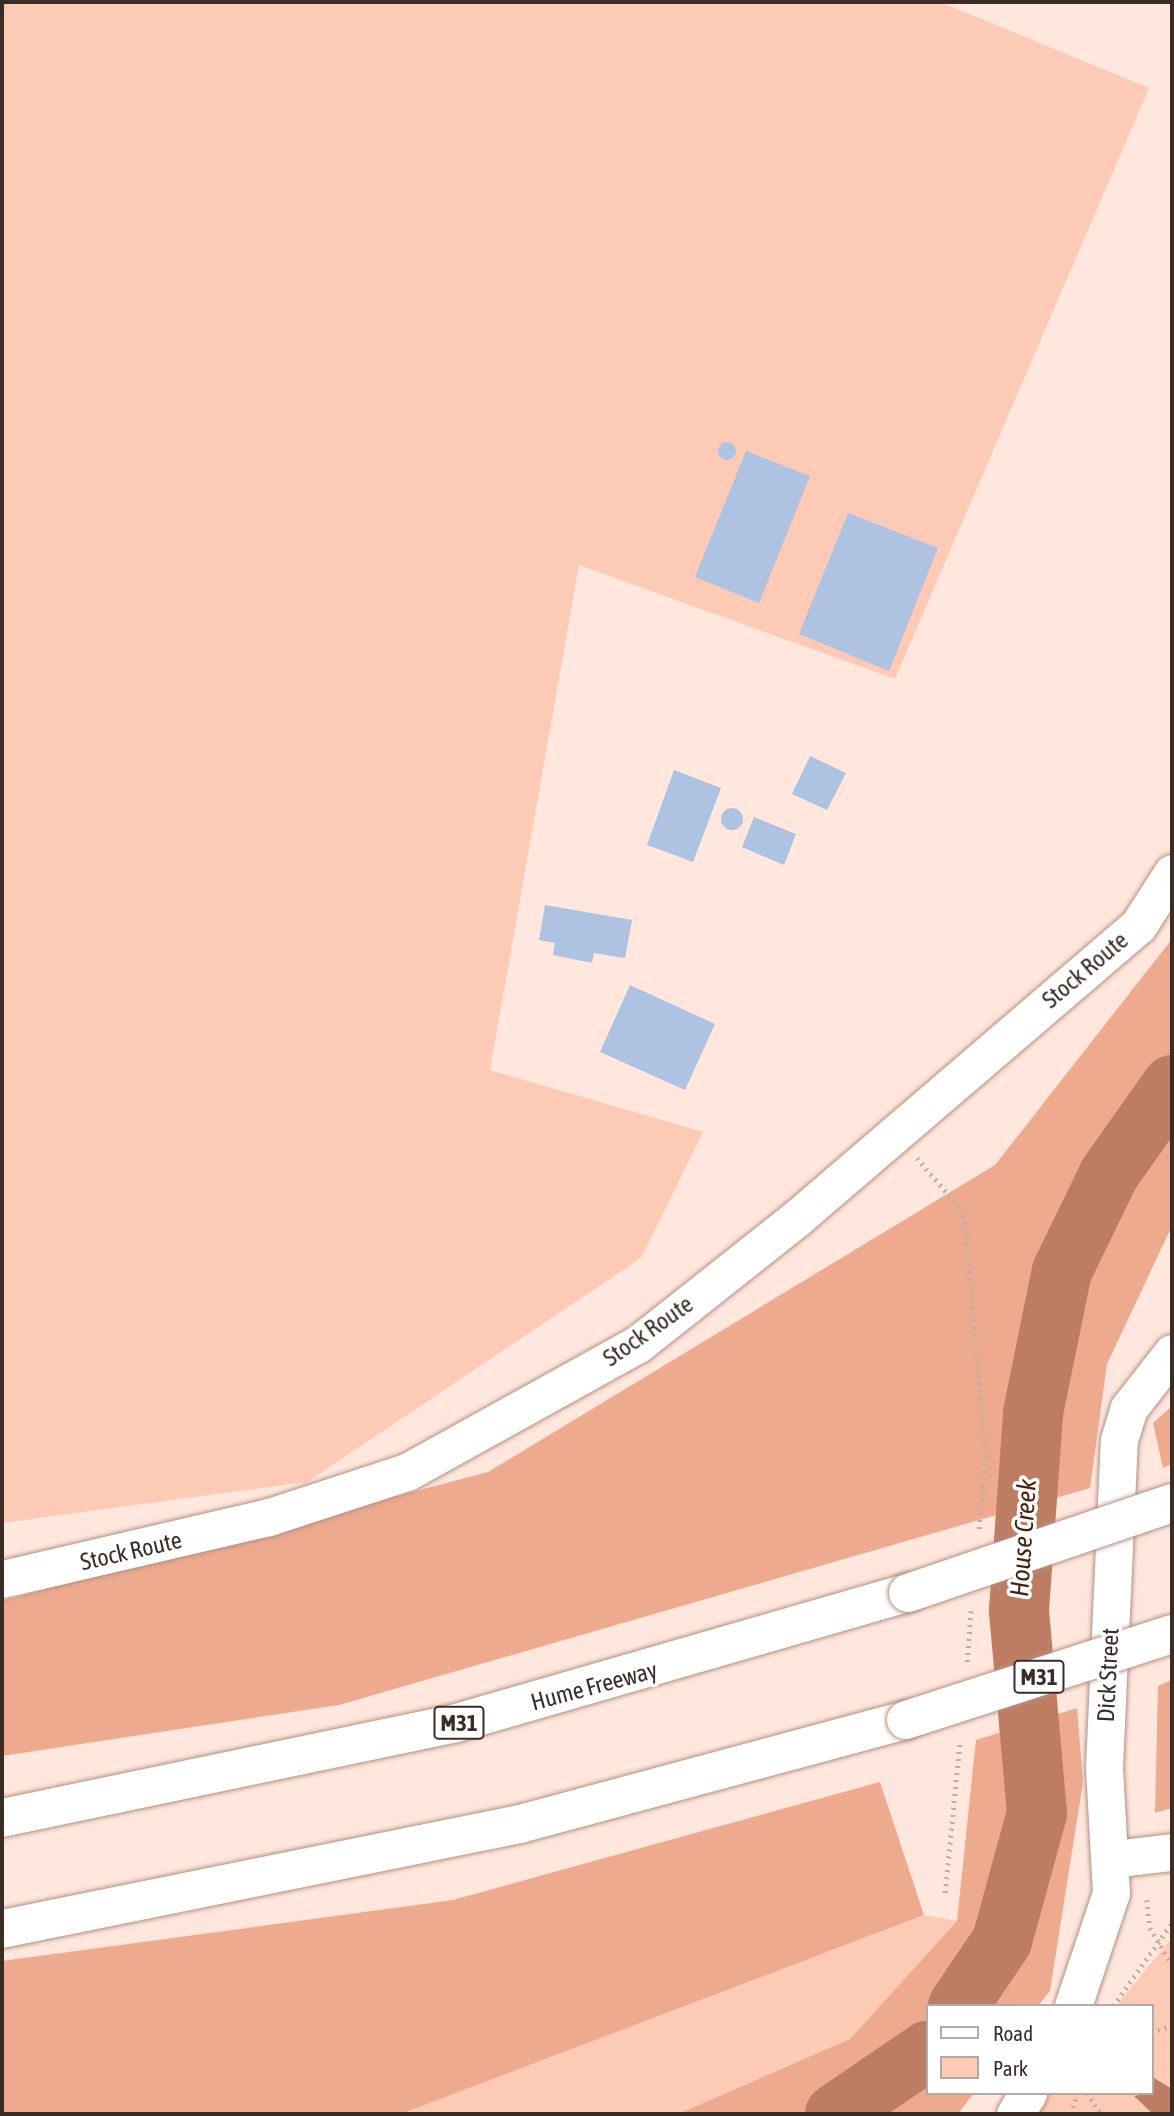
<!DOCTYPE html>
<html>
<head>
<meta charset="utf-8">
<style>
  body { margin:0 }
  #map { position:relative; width:1174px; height:2116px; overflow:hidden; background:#ffe7dd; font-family:"Asap Condensed",sans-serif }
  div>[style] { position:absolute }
  .green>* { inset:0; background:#fdcab5 }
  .forest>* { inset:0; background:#eeaa8f }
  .water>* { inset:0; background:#be7d63 }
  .river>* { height:60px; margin:-30px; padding:0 30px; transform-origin:30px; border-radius:30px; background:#be7d63 }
  .building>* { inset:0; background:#adc3e1 }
  .round { border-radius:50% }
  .path>* { height:4.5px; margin-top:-2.25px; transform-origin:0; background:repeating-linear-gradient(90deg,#c2ada4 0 2px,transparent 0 7px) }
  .roads { filter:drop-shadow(0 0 2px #b49081) drop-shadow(0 0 2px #b49081) }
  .minor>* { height:37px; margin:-18.5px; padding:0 18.5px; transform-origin:18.5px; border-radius:18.5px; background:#fff }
  .highway>* { height:38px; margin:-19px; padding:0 19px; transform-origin:19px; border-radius:19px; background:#fff }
  .bridges { filter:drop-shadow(0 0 2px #b49081) drop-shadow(0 0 2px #b49081) }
  .highway-bridge>* { height:38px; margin:-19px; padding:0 19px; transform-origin:19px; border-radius:19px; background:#fff }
  span { translate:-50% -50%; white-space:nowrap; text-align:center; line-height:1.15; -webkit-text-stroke:7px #fff; paint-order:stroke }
  .shield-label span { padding:2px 5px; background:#fff; border:2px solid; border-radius:5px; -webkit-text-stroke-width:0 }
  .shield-label { font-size:23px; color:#3b2c26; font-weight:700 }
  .street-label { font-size:24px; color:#3b2c26 }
  .water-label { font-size:26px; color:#481e0b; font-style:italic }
  .frame { position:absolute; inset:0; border:4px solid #3b2c26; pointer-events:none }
  .legend { position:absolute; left:926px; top:2004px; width:228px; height:91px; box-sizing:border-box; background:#fff; border:2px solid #b1aba8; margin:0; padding:9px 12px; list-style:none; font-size:21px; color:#3b2c26 }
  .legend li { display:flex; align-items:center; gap:14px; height:35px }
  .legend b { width:35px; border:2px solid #b1aba8 }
</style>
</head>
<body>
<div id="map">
  <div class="green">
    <div style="clip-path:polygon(2px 2px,940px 2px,1149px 88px,895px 679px,579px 565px,490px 1070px,703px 1132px,641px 1258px,307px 1482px,2px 1523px)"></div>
    <div style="clip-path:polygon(924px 1915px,957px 1921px,850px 2039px,678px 2114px,401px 2114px)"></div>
    <div style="clip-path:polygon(1172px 1938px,1172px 2114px,1033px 2114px,1049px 2093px,1151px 2093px,1151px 2006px,1116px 2006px)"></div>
  </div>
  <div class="forest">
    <div style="clip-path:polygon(1172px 939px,1172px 1226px,1107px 1364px,1090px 1488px,339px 1705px,2px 1756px,2px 1601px,488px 1472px,995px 1165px)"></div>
    <div style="clip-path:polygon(1172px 1406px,1172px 1464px,1163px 1468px,1153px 1423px)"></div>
    <div style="clip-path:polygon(1172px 1680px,1172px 1808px,1155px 1813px,1158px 1686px)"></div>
    <div style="clip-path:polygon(1077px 1708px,1083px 1782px,1050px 1991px,1038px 2006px,927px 2006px,927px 2093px,974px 2093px,958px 2114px,678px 2114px,850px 2039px,957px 1921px,976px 1740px)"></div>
    <div style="clip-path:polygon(880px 1782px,924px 1915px,401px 2114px,2px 2114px,2px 1961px,453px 1900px)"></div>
  </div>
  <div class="water">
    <div style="clip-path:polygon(1151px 2076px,1172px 2089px,1172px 2114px,1153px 2114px,1134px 2096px,1151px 2093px)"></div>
  </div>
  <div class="river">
    <div style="left:958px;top:2006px;width:78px;rotate:-55.9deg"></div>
    <div style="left:1002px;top:1941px;width:133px;rotate:-74.7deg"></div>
    <div style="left:1037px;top:1813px;width:204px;rotate:-95.1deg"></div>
    <div style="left:1019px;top:1610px;width:197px;rotate:-85.9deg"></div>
    <div style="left:1033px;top:1413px;width:145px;rotate:-78.5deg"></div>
    <div style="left:1062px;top:1271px;width:108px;rotate:-64.1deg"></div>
    <div style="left:1109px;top:1174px;width:109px;rotate:-54.7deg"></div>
    <div style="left:835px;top:2114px;width:112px;rotate:-34.4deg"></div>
  </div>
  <div class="building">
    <div class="round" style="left:718px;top:442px;width:18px;height:18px"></div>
    <div style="clip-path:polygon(746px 451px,810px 476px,759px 603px,695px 577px)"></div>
    <div style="clip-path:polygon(848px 513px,938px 548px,889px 671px,799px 634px)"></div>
    <div style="clip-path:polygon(810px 756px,846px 773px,827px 810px,792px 794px)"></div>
    <div style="clip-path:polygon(674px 770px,721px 788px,693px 862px,647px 845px)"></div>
    <div class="round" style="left:721px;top:808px;width:22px;height:22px"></div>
    <div style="clip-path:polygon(754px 817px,796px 834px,784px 865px,742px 847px)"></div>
    <div style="clip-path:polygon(545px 905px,632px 920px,625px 958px,594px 953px,592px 963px,553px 955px,555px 943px,539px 940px)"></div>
    <div style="clip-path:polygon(630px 985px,715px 1024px,685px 1090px,600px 1052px)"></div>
  </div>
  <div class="path">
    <div style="left:917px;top:1158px;width:67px;rotate:49.2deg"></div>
    <div style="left:961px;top:1209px;width:21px;rotate:76deg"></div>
    <div style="left:966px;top:1229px;width:229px;rotate:85deg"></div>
    <div style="left:986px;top:1457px;width:76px;rotate:95.3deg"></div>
    <div style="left:967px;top:1662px;width:54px;rotate:-85.8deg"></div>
    <div style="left:945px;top:1893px;width:153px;rotate:-84.4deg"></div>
    <div style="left:1147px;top:1900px;width:28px;rotate:84deg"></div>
    <div style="left:1150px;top:1928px;width:43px;rotate:59.3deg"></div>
    <div style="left:1113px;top:2006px;width:102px;rotate:-54.6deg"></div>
    <div style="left:1151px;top:2032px;width:22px;rotate:-16deg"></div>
    <div style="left:1087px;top:2093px;width:25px;rotate:56deg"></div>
    <div style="left:1070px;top:2114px;width:22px;rotate:-69deg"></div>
  </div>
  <div class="roads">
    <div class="minor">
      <div style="left:2px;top:1579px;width:274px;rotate:-13.1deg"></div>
      <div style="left:269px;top:1517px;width:145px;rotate:-18.1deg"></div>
      <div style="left:407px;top:1472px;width:264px;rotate:-29deg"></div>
      <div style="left:638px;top:1344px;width:203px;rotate:-38.4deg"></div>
      <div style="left:797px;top:1218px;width:449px;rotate:-40.6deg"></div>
      <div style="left:1138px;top:926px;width:63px;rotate:-57.3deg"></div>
      <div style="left:1112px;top:1859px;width:60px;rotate:-6.7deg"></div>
      <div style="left:1073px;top:2006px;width:119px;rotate:-71.4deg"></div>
      <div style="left:1111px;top:1893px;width:126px;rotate:-93.2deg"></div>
      <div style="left:1104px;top:1767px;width:327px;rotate:-87.4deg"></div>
      <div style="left:1119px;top:1440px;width:34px;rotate:-73deg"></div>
      <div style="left:1129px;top:1408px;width:70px;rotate:-52deg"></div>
      <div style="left:1015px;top:2114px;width:25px;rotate:-58deg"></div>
    </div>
    <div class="highway">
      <div style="left:2px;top:1818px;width:461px;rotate:-11.8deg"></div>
      <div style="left:453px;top:1724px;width:473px;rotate:-16.1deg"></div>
      <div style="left:2px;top:1929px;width:529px;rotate:-11.46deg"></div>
      <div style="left:520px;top:1824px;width:400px;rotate:-15.1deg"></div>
    </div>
  </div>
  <div class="bridges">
    <div class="highway-bridge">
      <div style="left:908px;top:1593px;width:279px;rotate:-18.8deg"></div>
      <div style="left:906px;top:1720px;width:280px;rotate:-17.9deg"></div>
    </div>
  </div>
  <div class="shield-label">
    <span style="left:1039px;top:1677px">M31</span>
    <span style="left:459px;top:1723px">M31</span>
  </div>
  <div class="street-label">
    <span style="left:1085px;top:970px;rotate:-40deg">Stock Route</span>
    <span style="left:648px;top:1331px;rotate:-35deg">Stock Route</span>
    <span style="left:131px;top:1551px;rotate:-13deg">Stock Route</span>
    <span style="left:1108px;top:1675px;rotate:-87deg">Dick Street</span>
    <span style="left:594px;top:1686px;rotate:-15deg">Hume Freeway</span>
  </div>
  <div class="water-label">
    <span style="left:1024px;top:1538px;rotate:-86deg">House Creek</span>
  </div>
  <div class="frame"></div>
  <ul class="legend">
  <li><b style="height:9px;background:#fff"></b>Road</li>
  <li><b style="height:19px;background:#fdcab5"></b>Park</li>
  </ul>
</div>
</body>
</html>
